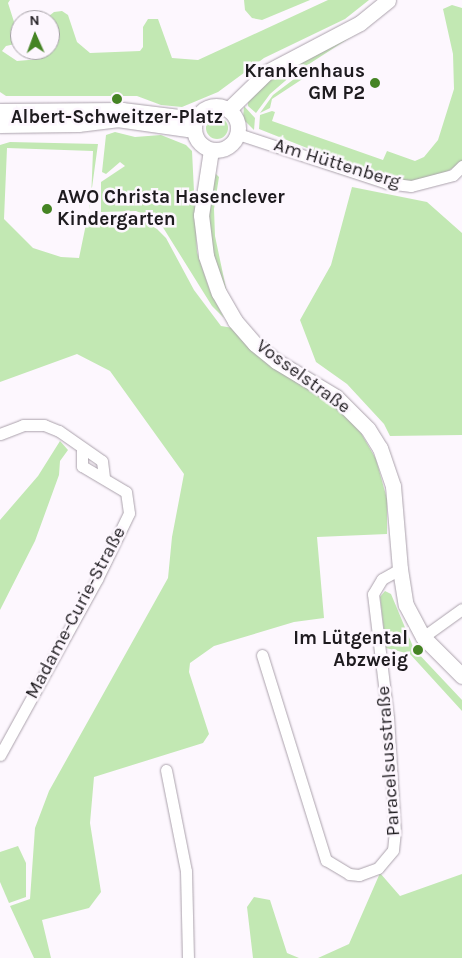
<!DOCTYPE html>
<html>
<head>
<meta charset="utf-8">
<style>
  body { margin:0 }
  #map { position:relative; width:462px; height:958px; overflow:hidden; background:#fdf7fe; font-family:Karla,sans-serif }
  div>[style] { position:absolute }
  .green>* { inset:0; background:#c2e8b3 }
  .round { border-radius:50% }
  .roads { filter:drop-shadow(0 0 1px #aba2ac) drop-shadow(0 0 1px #aba2ac) }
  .minor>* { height:11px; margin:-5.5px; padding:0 5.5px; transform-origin:5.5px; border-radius:5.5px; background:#fff }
  .tertiary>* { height:15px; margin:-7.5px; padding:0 7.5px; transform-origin:7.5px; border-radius:7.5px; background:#fff }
  .tertiary>.ring { margin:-7.5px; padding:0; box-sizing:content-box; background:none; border:15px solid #fff; border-radius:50% }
  .dots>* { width:14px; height:14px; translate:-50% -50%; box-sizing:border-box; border:2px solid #fdf7fe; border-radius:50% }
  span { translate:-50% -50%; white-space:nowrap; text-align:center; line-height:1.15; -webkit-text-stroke:5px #fdf7fe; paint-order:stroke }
  .poi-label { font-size:19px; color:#1e1b1f; font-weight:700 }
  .right { translate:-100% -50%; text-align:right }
  .left { translate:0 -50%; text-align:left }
  .street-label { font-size:19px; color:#1e1b1f }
  .north { position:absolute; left:10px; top:10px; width:50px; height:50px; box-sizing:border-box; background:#fdf7fe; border:1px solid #a49fa5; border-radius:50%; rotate:358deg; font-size:14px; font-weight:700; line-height:20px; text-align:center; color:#1e1b1f }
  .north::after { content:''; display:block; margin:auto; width:18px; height:22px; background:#458424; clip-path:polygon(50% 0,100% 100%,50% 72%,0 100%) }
</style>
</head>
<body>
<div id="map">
  <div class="green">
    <div style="clip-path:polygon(0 0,10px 0,8px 3px,15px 25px,15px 44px,6px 46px,2px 51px,17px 61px,40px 59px,42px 50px,50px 50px,50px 20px,44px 20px,54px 12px,62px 11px,68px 15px,77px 42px,90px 53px,140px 51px,143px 47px,143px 27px,148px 19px,158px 19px,172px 58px,198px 60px,328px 0,369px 0,345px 19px,264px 58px,218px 92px,182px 107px,161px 105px,137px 96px,6px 96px,0 92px)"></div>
    <div style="clip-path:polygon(244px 0,310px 0,262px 20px,252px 18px,245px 10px)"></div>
    <div style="clip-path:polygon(452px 5px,462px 8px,462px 161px,456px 166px,443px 174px,414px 182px,388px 180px,259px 129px,260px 115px,272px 111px,275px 112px,272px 121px,383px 160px,387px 151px,415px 161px,424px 157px,438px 140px,454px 89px,453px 54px,443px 9px)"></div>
    <div style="clip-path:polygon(354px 35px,292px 75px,270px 94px,256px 113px,248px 106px,248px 100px,275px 76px)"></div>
    <div style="clip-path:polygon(302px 73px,304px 78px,272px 99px,270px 108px,260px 113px,273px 95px)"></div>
    <div style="clip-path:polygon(244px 106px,255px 118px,254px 130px,243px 119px)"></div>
    <div class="round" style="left:206px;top:117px;width:22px;height:22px"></div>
    <div style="clip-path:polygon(115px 132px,135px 137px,161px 135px,186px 145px,192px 151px,197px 252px,210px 291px,224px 318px,212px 306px,159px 221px,136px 211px,101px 212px,101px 182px,125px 166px,120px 162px,106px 174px,102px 172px,106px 135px)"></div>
    <div style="clip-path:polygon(evenodd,10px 142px,98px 144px,87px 224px,95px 226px,104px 220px,125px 218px,141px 220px,157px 229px,166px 238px,194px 290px,221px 326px,233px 328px,338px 408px,361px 433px,376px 459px,387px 499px,387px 534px,317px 537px,324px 618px,294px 622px,214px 646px,190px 663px,189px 672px,209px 734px,203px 743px,94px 777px,90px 823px,101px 892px,89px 908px,42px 920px,51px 958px,34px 958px,10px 906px,30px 899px,35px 828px,49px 791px,168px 578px,172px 537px,184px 474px,110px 371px,77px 354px,0 382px,0 145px,10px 142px,7px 148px,93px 151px,91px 200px,79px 258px,61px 257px,33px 248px,4px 219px,7px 148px)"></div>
    <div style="clip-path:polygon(214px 172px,219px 177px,214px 209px,215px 236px,227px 293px,212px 251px,208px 221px)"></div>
    <div style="clip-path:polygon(352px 187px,427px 202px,462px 233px,462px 435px,390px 436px,384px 424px,347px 384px,316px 362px,300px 320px,331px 265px)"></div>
    <div style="clip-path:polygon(60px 441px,68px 450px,60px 461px,59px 475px,35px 541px,0 610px,0 520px,38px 476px)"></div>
    <div style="clip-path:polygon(385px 591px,391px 594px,414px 649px,462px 700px,462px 711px,410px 654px,386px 648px,380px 597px)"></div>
    <div style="clip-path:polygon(18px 846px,26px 863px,26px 897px,9px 903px,0 882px,0 852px)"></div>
    <div style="clip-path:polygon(380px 873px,400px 896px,462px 874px,462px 958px,318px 958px,349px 944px)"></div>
    <div style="clip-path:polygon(254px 897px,270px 900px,287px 953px,299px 958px,253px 958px,247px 907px)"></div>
  </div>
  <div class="roads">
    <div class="minor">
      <div style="left:238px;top:134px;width:157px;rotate:18.2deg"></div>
      <div style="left:387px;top:183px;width:24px;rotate:7deg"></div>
      <div style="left:411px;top:186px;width:43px;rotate:-14.7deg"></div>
      <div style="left:453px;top:175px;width:13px;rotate:-45deg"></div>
      <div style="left:0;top:434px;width:25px;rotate:-21deg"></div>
      <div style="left:23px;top:425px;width:21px"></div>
      <div style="left:44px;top:425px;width:16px;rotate:22deg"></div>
      <div style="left:59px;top:431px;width:52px;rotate:34.9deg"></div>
      <div style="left:102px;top:461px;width:17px;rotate:83deg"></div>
      <div style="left:423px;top:637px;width:48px;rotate:-35.7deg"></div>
      <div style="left:262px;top:655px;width:215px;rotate:72.7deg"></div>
      <div style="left:326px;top:860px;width:27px;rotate:31deg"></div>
      <div style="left:349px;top:874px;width:10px;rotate:6deg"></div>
      <div style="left:359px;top:875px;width:20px;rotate:-20deg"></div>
      <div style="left:378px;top:868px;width:23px;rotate:-50deg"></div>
      <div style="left:393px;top:850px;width:18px;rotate:-84deg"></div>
      <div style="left:395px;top:832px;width:114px;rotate:-93.5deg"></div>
      <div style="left:388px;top:718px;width:125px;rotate:-96.9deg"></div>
      <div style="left:373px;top:594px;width:17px;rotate:-59deg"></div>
      <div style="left:382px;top:579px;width:21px;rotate:-29deg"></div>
      <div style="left:0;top:755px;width:201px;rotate:-61.1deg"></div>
      <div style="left:97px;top:579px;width:73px;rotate:-64.1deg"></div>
      <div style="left:129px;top:513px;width:21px;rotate:-98deg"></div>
      <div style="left:126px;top:492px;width:51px;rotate:-149.4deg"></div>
      <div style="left:82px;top:466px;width:17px;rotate:-90deg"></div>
      <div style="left:166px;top:770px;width:103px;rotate:78.8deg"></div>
      <div style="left:186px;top:871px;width:87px;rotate:88.7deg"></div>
    </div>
    <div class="tertiary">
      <div class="ring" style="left:194px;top:106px;width:29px;height:29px"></div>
      <div style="left:229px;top:109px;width:53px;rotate:-44.2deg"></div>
      <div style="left:267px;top:72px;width:105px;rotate:-27.8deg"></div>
      <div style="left:360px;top:23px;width:36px;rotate:-39deg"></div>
      <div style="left:0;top:111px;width:122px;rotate:-0.5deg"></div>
      <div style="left:122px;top:110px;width:74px;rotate:7deg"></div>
      <div style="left:0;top:125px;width:78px;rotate:-0.7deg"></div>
      <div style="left:78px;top:124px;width:39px;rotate:-7deg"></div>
      <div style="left:117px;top:119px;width:78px;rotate:8.1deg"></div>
      <div style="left:211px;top:150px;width:66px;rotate:98.7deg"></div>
      <div style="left:201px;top:215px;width:41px;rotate:83deg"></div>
      <div style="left:206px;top:256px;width:39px;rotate:71deg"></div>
      <div style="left:219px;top:293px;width:32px;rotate:60deg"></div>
      <div style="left:235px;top:321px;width:30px;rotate:49deg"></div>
      <div style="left:255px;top:344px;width:27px;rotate:39deg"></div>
      <div style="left:276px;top:361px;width:70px;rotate:31deg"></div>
      <div style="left:336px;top:397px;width:45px;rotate:45deg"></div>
      <div style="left:368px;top:429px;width:22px;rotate:58deg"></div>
      <div style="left:380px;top:448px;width:40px;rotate:71.1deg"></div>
      <div style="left:393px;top:486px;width:83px;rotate:85.2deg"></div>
      <div style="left:400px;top:569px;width:36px;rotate:81deg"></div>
      <div style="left:406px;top:605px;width:36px;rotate:62deg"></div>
      <div style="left:423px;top:637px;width:55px;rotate:45deg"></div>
    </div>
  </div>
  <div class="dots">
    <div style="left:375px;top:83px;background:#458424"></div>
    <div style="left:117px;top:99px;background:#458424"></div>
    <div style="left:47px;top:209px;background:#458424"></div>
    <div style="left:418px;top:650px;background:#458424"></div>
  </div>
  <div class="poi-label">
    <span class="right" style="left:365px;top:83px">Krankenhaus<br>GM P2</span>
    <span style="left:117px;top:118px">Albert-Schweitzer-Platz</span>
    <span class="left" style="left:57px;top:209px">AWO Christa Hasenclever<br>Kindergarten</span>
    <span class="right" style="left:408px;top:650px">Im Lütgental<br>Abzweig</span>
  </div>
  <div class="street-label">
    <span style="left:337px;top:164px;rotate:17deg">Am Hüttenberg</span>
    <span style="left:303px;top:377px;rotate:36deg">Vosselstraße</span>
    <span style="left:76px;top:613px;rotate:-62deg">Madame-Curie-Straße</span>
    <span style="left:389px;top:761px;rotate:-94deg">Paracelsusstraße</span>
  </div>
  <div class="north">N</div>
</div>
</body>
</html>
